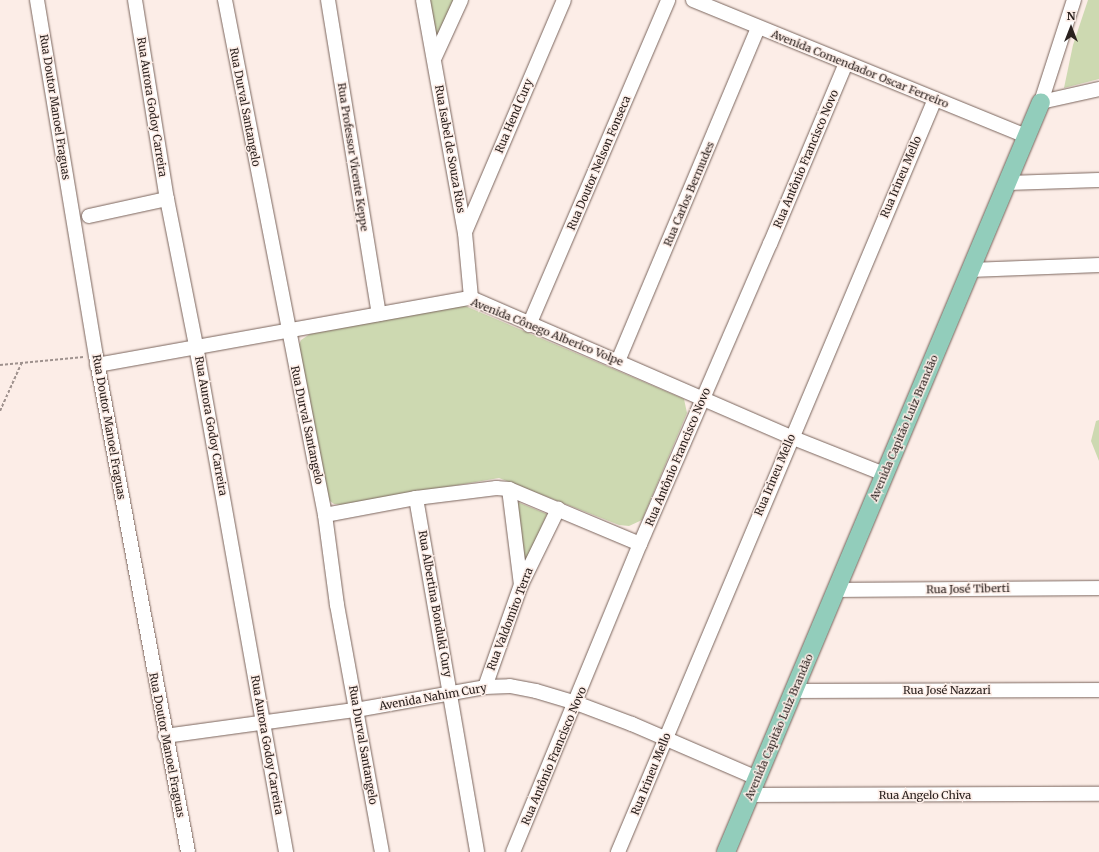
<!DOCTYPE html>
<html>
<head>
<meta charset="utf-8">
<style>
  body { margin:0 }
  #map { position:relative; width:1099px; height:852px; overflow:hidden; background:#fcede7; font-family:Merriweather,serif }
  div>[style] { position:absolute }
  .green>* { inset:0; background:#cdd9b1 }
  .path>* { height:2px; margin-top:-1px; transform-origin:0; background:repeating-linear-gradient(90deg,#9f928e 0 3px,transparent 0 5px) }
  .roads { filter:drop-shadow(0 0 1px #7a655d) drop-shadow(0 0 1px #7a655d) }
  .minor>* { height:14px; margin:-7px; padding:0 7px; transform-origin:7px; border-radius:7px; background:#fff }
  .major>* { height:18px; margin:-9px; padding:0 9px; transform-origin:9px; border-radius:9px; background:#92cdbb }
  span { translate:-50% -50%; white-space:nowrap; text-align:center; line-height:1.15; -webkit-text-stroke:3px #fcede7; paint-order:stroke }
  .street-label { font-size:11px; color:#2a211e }
  .north { position:absolute; left:1051px; top:8px; width:40px; height:40px; -webkit-text-stroke:3px #fcede7; paint-order:stroke; rotate:0deg; font-size:11px; font-weight:700; line-height:16px; text-align:center; color:#2a211e }
  .north::after { content:''; display:block; margin:auto; width:14px; height:18px; background:#2a211e; clip-path:polygon(50% 0,100% 100%,50% 72%,0 100%) }
</style>
</head>
<body>
<div id="map">
  <div class="green">
    <div style="clip-path:polygon(429px 0,455px 0,437px 35px,435px 32px)"></div>
    <div style="clip-path:polygon(1088px 0,1099px 0,1099px 79px,1064px 88px,1073px 45px)"></div>
    <div style="clip-path:polygon(463px 305px,684px 399px,687px 413px,642px 520px,629px 526px,619px 525px,499px 478px,342px 505px,334px 504px,326px 498px,299px 345px,301px 340px,310px 334px)"></div>
    <div style="clip-path:polygon(1099px 420px,1099px 461px,1091px 441px,1096px 421px)"></div>
    <div style="clip-path:polygon(515px 501px,547px 514px,526px 564px,523px 564px)"></div>
  </div>
  <div class="path">
    <div style="left:0;top:365px;width:84px;rotate:-5.4deg"></div>
    <div style="left:0;top:411px;width:54px;rotate:-65.8deg"></div>
  </div>
  <div class="roads">
    <div class="minor">
      <div style="left:37px;top:0;width:361px;rotate:80.6deg"></div>
      <div style="left:96px;top:356px;width:504px;rotate:79.49deg"></div>
      <div style="left:135px;top:0;width:202px;rotate:80.9deg"></div>
      <div style="left:167px;top:199px;width:150px;rotate:78.8deg"></div>
      <div style="left:196px;top:346px;width:514px;rotate:79.91deg"></div>
      <div style="left:225px;top:0;width:525px;rotate:79.01deg"></div>
      <div style="left:325px;top:515px;width:91px;rotate:82.4deg"></div>
      <div style="left:337px;top:605px;width:251px;rotate:79.7deg"></div>
      <div style="left:328px;top:0;width:318px;rotate:80.8deg"></div>
      <div style="left:423px;top:0;width:237px;rotate:79.8deg"></div>
      <div style="left:465px;top:233px;width:65px;rotate:84.7deg"></div>
      <div style="left:693px;top:0;width:361px;rotate:22.2deg"></div>
      <div style="left:434px;top:59px;width:65px;rotate:-65.4deg"></div>
      <div style="left:1041px;top:102px;width:107px;rotate:-72.1deg"></div>
      <div style="left:1041px;top:102px;width:59px;rotate:-12.6deg"></div>
      <div style="left:1007px;top:183px;width:92px;rotate:-1.9deg"></div>
      <div style="left:89px;top:216px;width:80px;rotate:-12.3deg"></div>
      <div style="left:465px;top:232px;width:252px;rotate:-66.9deg"></div>
      <div style="left:971px;top:270px;width:128px;rotate:-2.2deg"></div>
      <div style="left:529px;top:325px;width:353px;rotate:-66.8deg"></div>
      <div style="left:618px;top:361px;width:361px;rotate:-67.2deg"></div>
      <div style="left:97px;top:365px;width:380px;rotate:-10.2deg"></div>
      <div style="left:471px;top:298px;width:349px;rotate:23.5deg"></div>
      <div style="left:791px;top:437px;width:100px;rotate:21.7deg"></div>
      <div style="left:509px;top:489px;width:97px;rotate:82.9deg"></div>
      <div style="left:416px;top:498px;width:359px;rotate:80.2deg"></div>
      <div style="left:325px;top:515px;width:93px;rotate:-10.6deg"></div>
      <div style="left:416px;top:498px;width:81px;rotate:-7.1deg"></div>
      <div style="left:496px;top:488px;width:13px;rotate:4deg"></div>
      <div style="left:509px;top:489px;width:142px;rotate:22.8deg"></div>
      <div style="left:837px;top:590px;width:262px;rotate:-0.4deg"></div>
      <div style="left:485px;top:687px;width:108px;rotate:-70.6deg"></div>
      <div style="left:521px;top:585px;width:85px;rotate:-64deg"></div>
      <div style="left:794px;top:691px;width:305px;rotate:-0.2deg"></div>
      <div style="left:165px;top:736px;width:193px;rotate:-7.8deg"></div>
      <div style="left:356px;top:710px;width:131px;rotate:-10.1deg"></div>
      <div style="left:485px;top:687px;width:25px;rotate:-2deg"></div>
      <div style="left:510px;top:686px;width:26px;rotate:11deg"></div>
      <div style="left:536px;top:691px;width:42px;rotate:16.7deg"></div>
      <div style="left:576px;top:703px;width:60px;rotate:20.6deg"></div>
      <div style="left:632px;top:724px;width:136px;rotate:23.4deg"></div>
      <div style="left:750px;top:795px;width:349px;rotate:-0.2deg"></div>
      <div style="left:513px;top:852px;width:333px;rotate:-67.6deg"></div>
      <div style="left:640px;top:544px;width:327px;rotate:-66.6deg"></div>
      <div style="left:770px;top:244px;width:196px;rotate:-67.2deg"></div>
      <div style="left:618px;top:852px;width:817px;rotate:-67.17deg"></div>
    </div>
    <div class="major">
      <div style="left:726px;top:852px;width:813px;rotate:-67.22deg"></div>
    </div>
  </div>
  <div class="street-label">
    <span style="left:860px;top:69px;rotate:22deg">Avenida Comendador Oscar Ferreiro</span>
    <span style="left:55px;top:107px;rotate:81deg">Rua Doutor Manoel Fraguas</span>
    <span style="left:152px;top:107px;rotate:81deg">Rua Aurora Godoy Carreira</span>
    <span style="left:245px;top:107px;rotate:79deg">Rua Durval Santangelo</span>
    <span style="left:514px;top:116px;rotate:-67deg">Rua Hend Cury</span>
    <span style="left:450px;top:149px;rotate:80deg">Rua Isabel de Souza Rios</span>
    <span style="left:353px;top:157px;rotate:81deg">Rua Professor Vicente Keppe</span>
    <span style="left:806px;top:159px;rotate:-67deg">Rua Antônio Francisco Novo</span>
    <span style="left:599px;top:163px;rotate:-67deg">Rua Doutor Nelson Fonseca</span>
    <span style="left:901px;top:177px;rotate:-67deg">Rua Irineu Mello</span>
    <span style="left:689px;top:194px;rotate:-67deg">Rua Carlos Bermudes</span>
    <span style="left:547px;top:332px;rotate:22deg">Avenida Cônego Alberico Volpe</span>
    <span style="left:307px;top:425px;rotate:78deg">Rua Durval Santangelo</span>
    <span style="left:211px;top:426px;rotate:80deg">Rua Aurora Godoy Carreira</span>
    <span style="left:109px;top:427px;rotate:80deg">Rua Doutor Manoel Fraguas</span>
    <span style="left:904px;top:428px;rotate:-67deg">Avenida Capitão Luiz Brandão</span>
    <span style="left:678px;top:457px;rotate:-67deg">Rua Antônio Francisco Novo</span>
    <span style="left:775px;top:475px;rotate:-67deg">Rua Irineu Mello</span>
    <span style="left:968px;top:589px;rotate:-1deg">Rua José Tiberti</span>
    <span style="left:435px;top:604px;rotate:80deg">Rua Albertina Bonduki Cury</span>
    <span style="left:510px;top:619px;rotate:-69deg">Rua Valdomiro Terra</span>
    <span style="left:947px;top:690px">Rua José Nazzari</span>
    <span style="left:433px;top:697px;rotate:-10deg">Avenida Nahim Cury</span>
    <span style="left:779px;top:727px;rotate:-67deg">Avenida Capitão Luiz Brandão</span>
    <span style="left:167px;top:745px;rotate:79deg">Rua Doutor Manoel Fraguas</span>
    <span style="left:267px;top:745px;rotate:80deg">Rua Aurora Godoy Carreira</span>
    <span style="left:363px;top:745px;rotate:80deg">Rua Durval Santangelo</span>
    <span style="left:554px;top:756px;rotate:-67deg">Rua Antônio Francisco Novo</span>
    <span style="left:651px;top:774px;rotate:-68deg">Rua Irineu Mello</span>
    <span style="left:925px;top:795px">Rua Angelo Chiva</span>
  </div>
  <div class="north">N</div>
</div>
</body>
</html>
